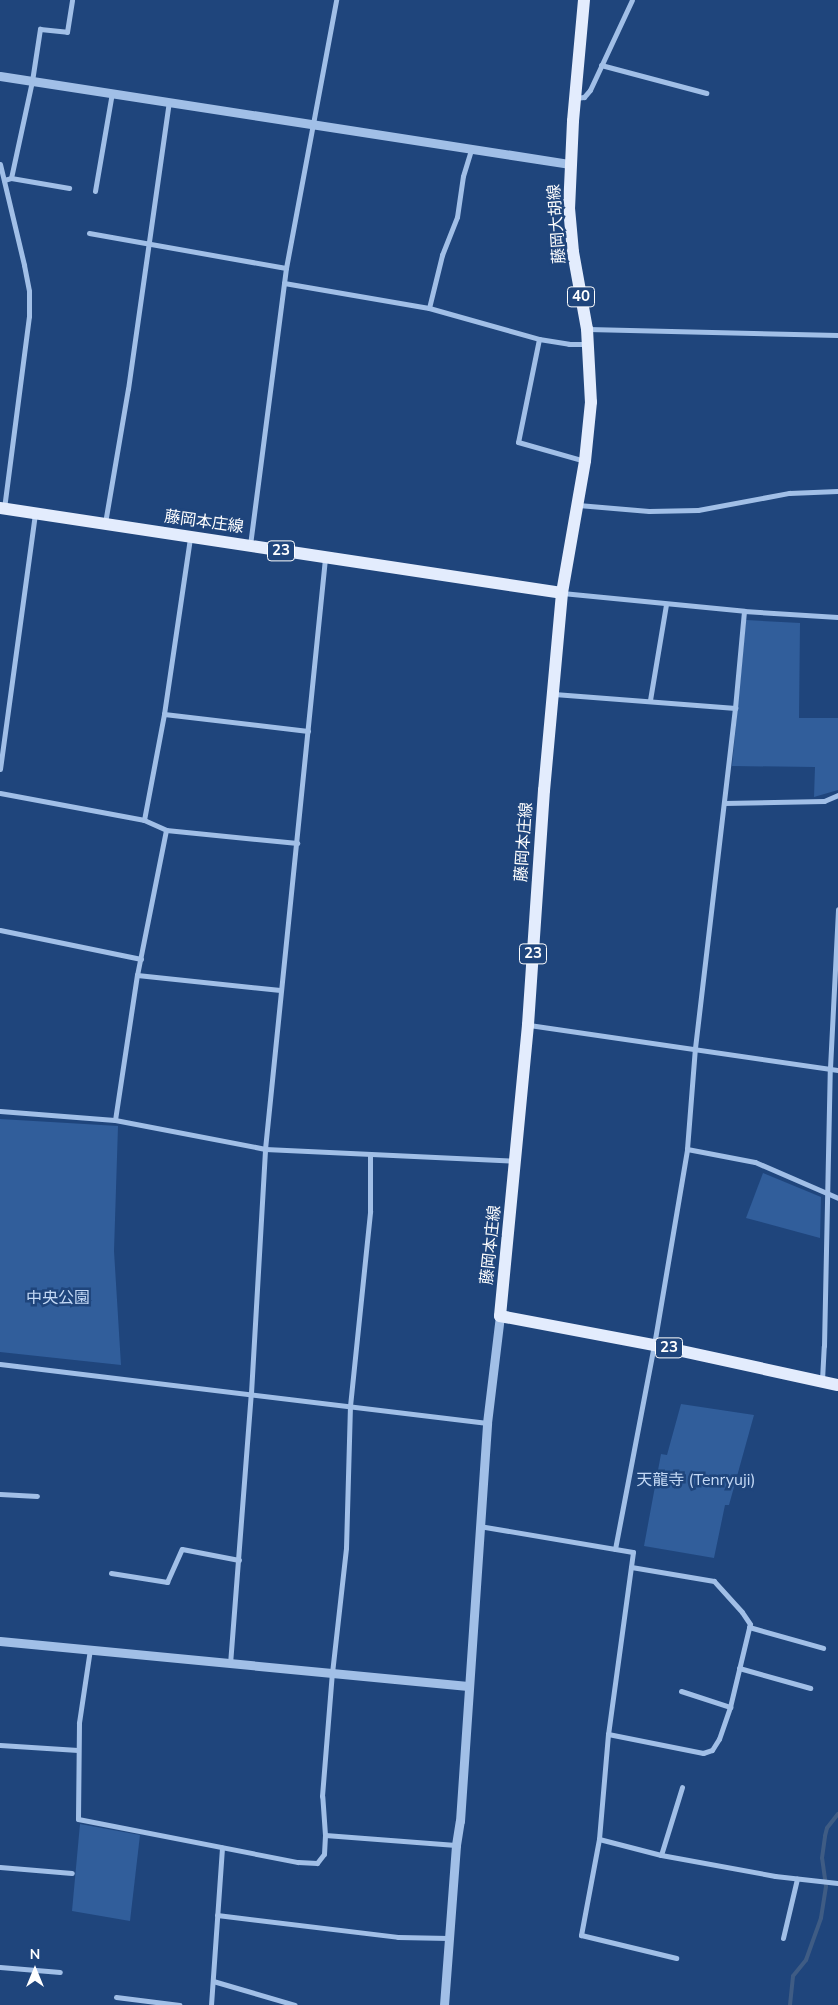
<!DOCTYPE html>
<html>
<head>
<meta charset="utf-8">
<style>
  body { margin:0 }
  #map { position:relative; width:838px; height:2005px; overflow:hidden; background:#1f457c; font-family:"Nunito Sans","Noto Sans JP",sans-serif }
  div>[style] { position:absolute }
  .green>* { inset:0; background:#315e9b }
  .stream>* { height:4px; margin:-2px; padding:0 2px; transform-origin:2px; border-radius:2px; background:#3f5c84 }
  .minor>* { height:5px; margin:-2.5px; padding:0 2.5px; transform-origin:2.5px; border-radius:2.5px; background:#a1bfe7 }
  .tertiary>* { height:9px; margin:-4.5px; padding:0 4.5px; transform-origin:4.5px; border-radius:4.5px; background:#a1bfe7 }
  .primary>* { height:12px; margin:-6px; padding:0 6px; transform-origin:6px; border-radius:6px; background:#e3ecfd }
  span { translate:-50% -50%; white-space:nowrap; text-align:center; line-height:1.15; -webkit-text-stroke:5px #1f457c; paint-order:stroke }
  .shield-label span { padding:1px 4px; background:#1f457c; border:1px solid; border-radius:4px; -webkit-text-stroke-width:0 }
  .shield-label { font-size:15px; color:#fff; font-weight:700 }
  .street-label { font-size:16px; color:#fff }
  .park-label { font-size:16px; color:#c4d9f5 }
  .north { position:absolute; left:10px; top:1945px; width:50px; height:50px; -webkit-text-stroke:4px #1f457c; paint-order:stroke; rotate:0deg; font-size:14px; font-weight:700; line-height:20px; text-align:center; color:#fff }
  .north::after { content:''; display:block; margin:auto; width:18px; height:22px; background:#fff; clip-path:polygon(50% 0,100% 100%,50% 72%,0 100%) }
</style>
</head>
<body>
<div id="map">
  <div class="green">
    <div style="clip-path:polygon(746px 620px,800px 623px,799px 718px,838px 718px,838px 790px,814px 797px,815px 767px,732px 766px)"></div>
    <div style="clip-path:polygon(0 1119px,118px 1126px,114px 1251px,121px 1365px,0 1352px)"></div>
    <div style="clip-path:polygon(763px 1173px,821px 1197px,820px 1238px,746px 1218px)"></div>
    <div style="clip-path:polygon(681px 1404px,754px 1415px,729px 1505px,725px 1505px,714px 1558px,644px 1546px,661px 1454px,667px 1455px)"></div>
    <div style="clip-path:polygon(80px 1824px,140px 1835px,130px 1921px,72px 1911px)"></div>
  </div>
  <div class="stream">
    <div style="left:790px;top:2005px;width:29px;rotate:-84deg"></div>
    <div style="left:793px;top:1976px;width:21px;rotate:-51deg"></div>
    <div style="left:806px;top:1960px;width:45px;rotate:-70.3deg"></div>
    <div style="left:821px;top:1918px;width:32px;rotate:-81deg"></div>
    <div style="left:826px;top:1886px;width:28px;rotate:-98deg"></div>
    <div style="left:822px;top:1858px;width:22px;rotate:-82deg"></div>
    <div style="left:825px;top:1836px;width:8px;rotate:-76deg"></div>
    <div style="left:827px;top:1828px;width:18px;rotate:-52deg"></div>
  </div>
  <div class="minor">
    <div style="left:601px;top:65px;width:109px;rotate:14.9deg"></div>
    <div style="left:575px;top:98px;width:9px;rotate:-6deg"></div>
    <div style="left:584px;top:97px;width:9px;rotate:-49deg"></div>
    <div style="left:590px;top:90px;width:99px;rotate:-65deg"></div>
    <div style="left:0;top:164px;width:104px;rotate:76.6deg"></div>
    <div style="left:24px;top:265px;width:26px;rotate:79deg"></div>
    <div style="left:29px;top:291px;width:25px;rotate:90deg"></div>
    <div style="left:29px;top:316px;width:194px;rotate:97.4deg"></div>
    <div style="left:11px;top:178px;width:59px;rotate:9.8deg"></div>
    <div style="left:4px;top:180px;width:7px;rotate:-16deg"></div>
    <div style="left:11px;top:178px;width:99px;rotate:-77.8deg"></div>
    <div style="left:32px;top:81px;width:53px;rotate:-81.3deg"></div>
    <div style="left:40px;top:29px;width:27px;rotate:6deg"></div>
    <div style="left:67px;top:32px;width:32px;rotate:-81deg"></div>
    <div style="left:95px;top:191px;width:99px;rotate:-80.2deg"></div>
    <div style="left:89px;top:233px;width:200px;rotate:10.1deg"></div>
    <div style="left:284px;top:283px;width:147px;rotate:9.8deg"></div>
    <div style="left:429px;top:308px;width:114px;rotate:15.7deg"></div>
    <div style="left:539px;top:339px;width:30px;rotate:9deg"></div>
    <div style="left:569px;top:344px;width:19px"></div>
    <div style="left:429px;top:308px;width:55px;rotate:-76.2deg"></div>
    <div style="left:442px;top:255px;width:41px;rotate:-68.5deg"></div>
    <div style="left:457px;top:217px;width:41px;rotate:-81.7deg"></div>
    <div style="left:463px;top:176px;width:27px;rotate:-73deg"></div>
    <div style="left:588px;top:329px;width:250px;rotate:1.4deg"></div>
    <div style="left:539px;top:339px;width:105px;rotate:101.5deg"></div>
    <div style="left:518px;top:442px;width:70px;rotate:15.8deg"></div>
    <div style="left:578px;top:505px;width:71px;rotate:4.8deg"></div>
    <div style="left:649px;top:511px;width:49px;rotate:-1.2deg"></div>
    <div style="left:698px;top:510px;width:93px;rotate:-10.6deg"></div>
    <div style="left:789px;top:493px;width:49px;rotate:-2.3deg"></div>
    <div style="left:105px;top:523px;width:136px;rotate:-80.3deg"></div>
    <div style="left:128px;top:389px;width:290px;rotate:-81.9deg"></div>
    <div style="left:250px;top:545px;width:279px;rotate:-82.6deg"></div>
    <div style="left:286px;top:268px;width:273px;rotate:-79.4deg"></div>
    <div style="left:562px;top:593px;width:183px;rotate:5.6deg"></div>
    <div style="left:744px;top:611px;width:94px;rotate:3.7deg"></div>
    <div style="left:554px;top:694px;width:182px;rotate:4.4deg"></div>
    <div style="left:650px;top:700px;width:97px;rotate:-80.5deg"></div>
    <div style="left:164px;top:714px;width:145px;rotate:6.7deg"></div>
    <div style="left:0;top:769px;width:257px;rotate:-82.2deg"></div>
    <div style="left:0;top:793px;width:147px;rotate:10.6deg"></div>
    <div style="left:144px;top:820px;width:24px;rotate:24deg"></div>
    <div style="left:166px;top:830px;width:148px;rotate:101.3deg"></div>
    <div style="left:137px;top:975px;width:144px;rotate:6deg"></div>
    <div style="left:724px;top:803px;width:100px;rotate:-1.1deg"></div>
    <div style="left:824px;top:801px;width:15px;rotate:-23deg"></div>
    <div style="left:144px;top:820px;width:108px;rotate:-79.3deg"></div>
    <div style="left:164px;top:714px;width:178px;rotate:-81.6deg"></div>
    <div style="left:166px;top:830px;width:132px;rotate:5.7deg"></div>
    <div style="left:0;top:930px;width:144px;rotate:11.6deg"></div>
    <div style="left:529px;top:1025px;width:312px;rotate:8.3deg"></div>
    <div style="left:0;top:1111px;width:115px;rotate:4.5deg"></div>
    <div style="left:115px;top:1120px;width:153px;rotate:10.9deg"></div>
    <div style="left:265px;top:1149px;width:251px;rotate:2.7deg"></div>
    <div style="left:115px;top:1120px;width:147px;rotate:-81.4deg"></div>
    <div style="left:687px;top:1149px;width:69px;rotate:10.8deg"></div>
    <div style="left:755px;top:1162px;width:90px;rotate:23.4deg"></div>
    <div style="left:0;top:1364px;width:491px;rotate:6.9deg"></div>
    <div style="left:822px;top:1380px;width:34px;rotate:-87deg"></div>
    <div style="left:824px;top:1346px;width:278px;rotate:-88.8deg"></div>
    <div style="left:830px;top:1068px;width:159px;rotate:-87.1deg"></div>
    <div style="left:0;top:1494px;width:37px;rotate:3deg"></div>
    <div style="left:479px;top:1526px;width:156px;rotate:9.6deg"></div>
    <div style="left:633px;top:1552px;width:184px;rotate:97.8deg"></div>
    <div style="left:608px;top:1734px;width:105px;rotate:94.9deg"></div>
    <div style="left:599px;top:1839px;width:98px;rotate:100.6deg"></div>
    <div style="left:581px;top:1935px;width:98px;rotate:13.6deg"></div>
    <div style="left:615px;top:1549px;width:208px;rotate:-79.2deg"></div>
    <div style="left:654px;top:1345px;width:199px;rotate:-80.4deg"></div>
    <div style="left:687px;top:1149px;width:101px;rotate:-85.5deg"></div>
    <div style="left:695px;top:1048px;width:342px;rotate:-83.3deg"></div>
    <div style="left:735px;top:708px;width:97px;rotate:-84.7deg"></div>
    <div style="left:111px;top:1573px;width:57px;rotate:9.1deg"></div>
    <div style="left:167px;top:1582px;width:36px;rotate:-66deg"></div>
    <div style="left:182px;top:1549px;width:58px;rotate:10.9deg"></div>
    <div style="left:749px;top:1627px;width:77px;rotate:15.8deg"></div>
    <div style="left:90px;top:1649px;width:75px;rotate:98.5deg"></div>
    <div style="left:79px;top:1723px;width:96px;rotate:90.6deg"></div>
    <div style="left:78px;top:1819px;width:224px;rotate:11.1deg"></div>
    <div style="left:298px;top:1862px;width:19px;rotate:3deg"></div>
    <div style="left:317px;top:1863px;width:11px;rotate:-52deg"></div>
    <div style="left:324px;top:1854px;width:19px;rotate:-87deg"></div>
    <div style="left:325px;top:1835px;width:39px;rotate:-94deg"></div>
    <div style="left:322px;top:1796px;width:123px;rotate:-85.4deg"></div>
    <div style="left:332px;top:1673px;width:126px;rotate:-83.6deg"></div>
    <div style="left:346px;top:1548px;width:142px;rotate:-88.4deg"></div>
    <div style="left:350px;top:1406px;width:196px;rotate:-84.1deg"></div>
    <div style="left:370px;top:1211px;width:57px;rotate:-90deg"></div>
    <div style="left:230px;top:1664px;width:272px;rotate:-85.6deg"></div>
    <div style="left:251px;top:1393px;width:244px;rotate:-86.7deg"></div>
    <div style="left:265px;top:1149px;width:594px;rotate:-84.2deg"></div>
    <div style="left:739px;top:1668px;width:74px;rotate:15.7deg"></div>
    <div style="left:681px;top:1691px;width:52px;rotate:18.1deg"></div>
    <div style="left:608px;top:1734px;width:97px;rotate:11.3deg"></div>
    <div style="left:703px;top:1753px;width:9px;rotate:-18deg"></div>
    <div style="left:712px;top:1750px;width:13px;rotate:-58deg"></div>
    <div style="left:719px;top:1739px;width:34px;rotate:-71deg"></div>
    <div style="left:730px;top:1707px;width:85px;rotate:-76.5deg"></div>
    <div style="left:750px;top:1624px;width:14px;rotate:-124deg"></div>
    <div style="left:742px;top:1612px;width:42px;rotate:-132.1deg"></div>
    <div style="left:714px;top:1581px;width:84px;rotate:-170.4deg"></div>
    <div style="left:0;top:1745px;width:78px;rotate:3.7deg"></div>
    <div style="left:325px;top:1835px;width:131px;rotate:4.4deg"></div>
    <div style="left:599px;top:1839px;width:64px;rotate:14.5deg"></div>
    <div style="left:661px;top:1855px;width:116px;rotate:10.4deg"></div>
    <div style="left:775px;top:1876px;width:63px;rotate:6.3deg"></div>
    <div style="left:661px;top:1855px;width:71px;rotate:-72.8deg"></div>
    <div style="left:0;top:1867px;width:72px;rotate:4.8deg"></div>
    <div style="left:217px;top:1915px;width:182px;rotate:6.9deg"></div>
    <div style="left:398px;top:1937px;width:51px;rotate:1.1deg"></div>
    <div style="left:783px;top:1938px;width:61px;rotate:-76.7deg"></div>
    <div style="left:0;top:1967px;width:60px;rotate:4.8deg"></div>
    <div style="left:213px;top:1981px;width:85px;rotate:16.3deg"></div>
    <div style="left:116px;top:1997px;width:64px;rotate:7.2deg"></div>
    <div style="left:211px;top:2005px;width:158px;rotate:-86deg"></div>
  </div>
  <div class="tertiary">
    <div style="left:0;top:76px;width:577px;rotate:8.78deg"></div>
    <div style="left:0;top:1641px;width:470px;rotate:5.5deg"></div>
    <div style="left:444px;top:2005px;width:160px;rotate:-85.7deg"></div>
    <div style="left:456px;top:1845px;width:24px;rotate:-81deg"></div>
    <div style="left:460px;top:1821px;width:399px;rotate:-86.1deg"></div>
    <div style="left:487px;top:1423px;width:108px;rotate:-83.1deg"></div>
  </div>
  <div class="primary">
    <div style="left:584px;top:0;width:121px;rotate:95.2deg"></div>
    <div style="left:573px;top:121px;width:87px;rotate:92.6deg"></div>
    <div style="left:569px;top:208px;width:44px;rotate:84.8deg"></div>
    <div style="left:573px;top:252px;width:78px;rotate:79.7deg"></div>
    <div style="left:587px;top:329px;width:73px;rotate:86.9deg"></div>
    <div style="left:591px;top:402px;width:59px;rotate:95.8deg"></div>
    <div style="left:585px;top:461px;width:134px;rotate:99.9deg"></div>
    <div style="left:562px;top:593px;width:198px;rotate:95.2deg"></div>
    <div style="left:544px;top:790px;width:236px;rotate:93.9deg"></div>
    <div style="left:528px;top:1025px;width:292px;rotate:95.5deg"></div>
    <div style="left:500px;top:1316px;width:157px;rotate:10.7deg"></div>
    <div style="left:654px;top:1345px;width:188px;rotate:12.3deg"></div>
    <div style="left:0;top:508px;width:568px;rotate:8.6deg"></div>
  </div>
  <div class="shield-label">
    <span style="left:581px;top:297px">40</span>
    <span style="left:281px;top:551px">23</span>
    <span style="left:533px;top:954px">23</span>
    <span style="left:669px;top:1348px">23</span>
  </div>
  <div class="street-label">
    <span style="left:557px;top:224px;rotate:-94deg">藤岡大胡線</span>
    <span style="left:204px;top:522px;rotate:8deg">藤岡本庄線</span>
    <span style="left:524px;top:842px;rotate:-86deg">藤岡本庄線</span>
    <span style="left:491px;top:1245px;rotate:-84deg">藤岡本庄線</span>
  </div>
  <div class="park-label">
    <span style="left:58px;top:1298px">中央公園</span>
    <span style="left:696px;top:1480px">天龍寺 (Tenryuji)</span>
  </div>
  <div class="north">N</div>
</div>
</body>
</html>
